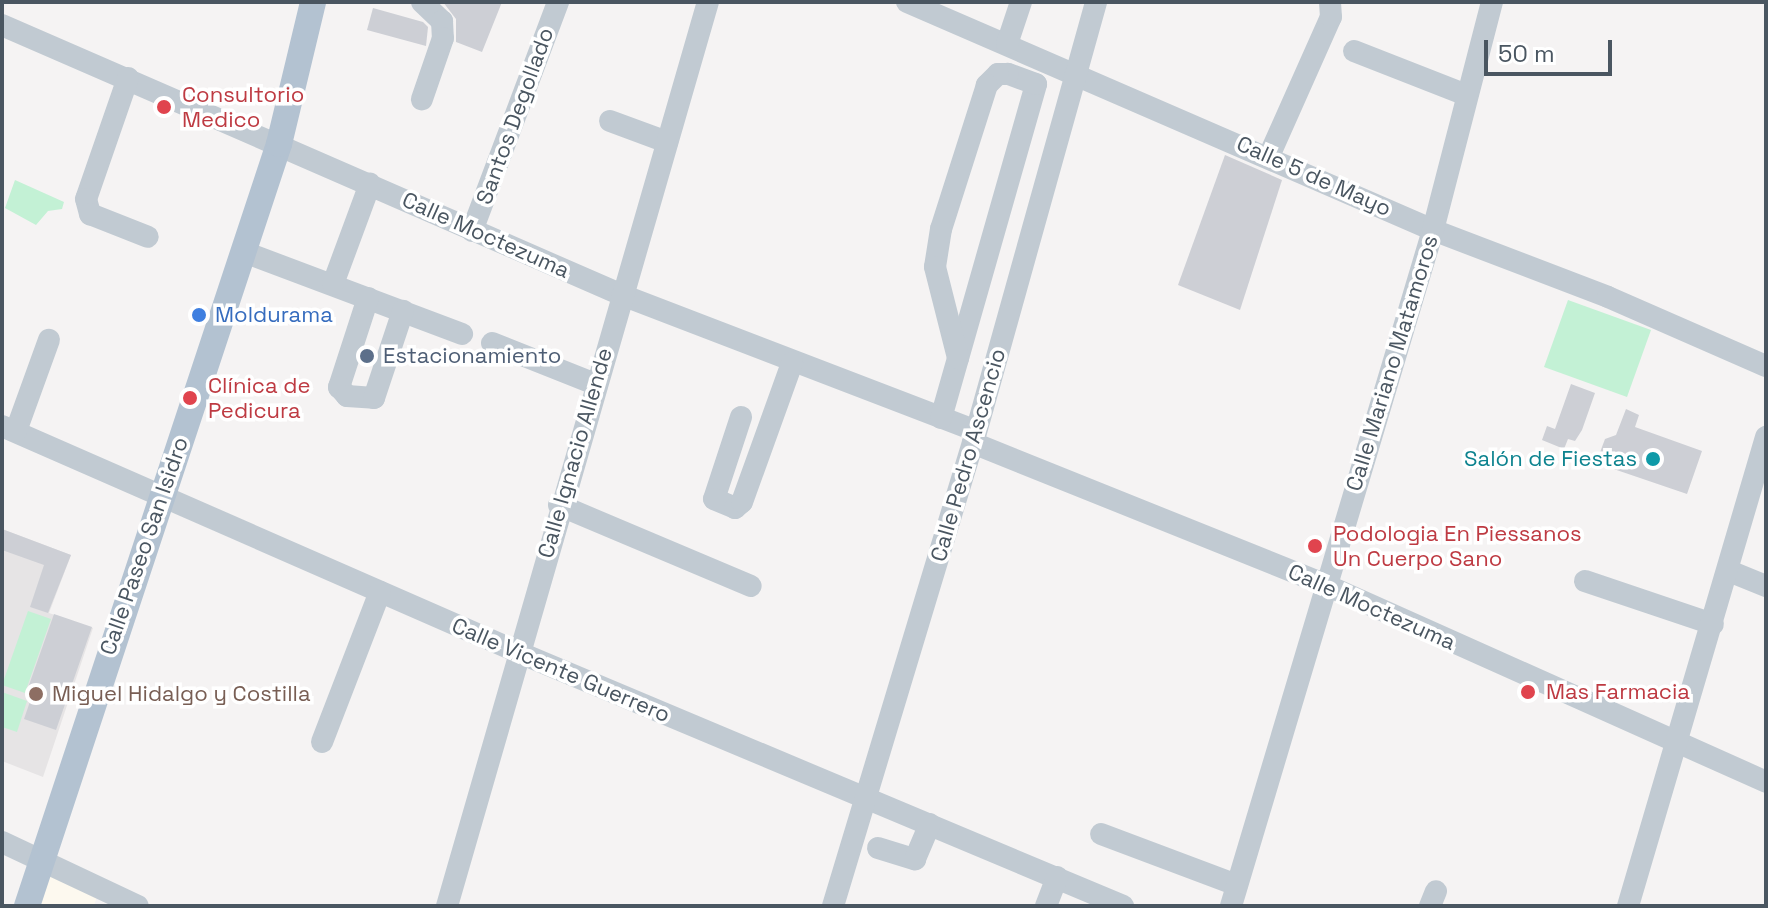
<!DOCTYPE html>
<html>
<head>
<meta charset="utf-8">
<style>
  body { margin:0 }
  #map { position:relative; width:1768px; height:908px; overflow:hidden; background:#f5f3f3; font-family:"Space Grotesk",sans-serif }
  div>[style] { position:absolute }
  .commercial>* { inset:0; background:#fdf9ef }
  .education>* { inset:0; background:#e6e4e5 }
  .green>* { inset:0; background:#c3f1d5 }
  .building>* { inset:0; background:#cdcfd5 }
  .minor>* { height:22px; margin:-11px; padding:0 11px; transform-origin:11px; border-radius:11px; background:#c1cad2 }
  .major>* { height:26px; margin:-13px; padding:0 13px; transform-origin:13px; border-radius:13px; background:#b3c2d1 }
  .dots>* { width:22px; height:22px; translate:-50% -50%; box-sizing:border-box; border:4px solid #fff; border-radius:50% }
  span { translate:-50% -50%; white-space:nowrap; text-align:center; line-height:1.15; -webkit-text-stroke:7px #fff; paint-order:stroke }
  .health-label { font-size:22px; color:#be3a42 }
  .left { translate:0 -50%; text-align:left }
  .street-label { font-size:22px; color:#4a5661 }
  .shop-label { font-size:22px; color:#366cbe }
  .service-label { font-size:22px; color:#4e5e75 }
  .culture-label { font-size:22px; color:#0d838f }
  .right { translate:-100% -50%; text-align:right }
  .education-label { font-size:22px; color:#785e54 }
  .frame { position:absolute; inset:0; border:4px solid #4a5661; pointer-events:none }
  .scale { position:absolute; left:1484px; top:40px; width:128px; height:36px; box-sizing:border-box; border:4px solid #4a5661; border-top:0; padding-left:10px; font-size:24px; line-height:28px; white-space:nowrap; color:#4a5661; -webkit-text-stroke:6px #fff; paint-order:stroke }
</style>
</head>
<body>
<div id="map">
  <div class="commercial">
    <div style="clip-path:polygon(45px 874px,97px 896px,94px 906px,36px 906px)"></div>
  </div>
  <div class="education">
    <div style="clip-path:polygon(2px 529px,71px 555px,49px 613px,93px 628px,43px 777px,2px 761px)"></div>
  </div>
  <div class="green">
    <div style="clip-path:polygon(15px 180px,64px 202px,62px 209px,48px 211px,36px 225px,5px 208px)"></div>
    <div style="clip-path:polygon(1568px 300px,1651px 330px,1627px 397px,1544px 367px)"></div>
    <div style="clip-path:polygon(28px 611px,51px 619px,25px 693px,2px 685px)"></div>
    <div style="clip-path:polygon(2px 692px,27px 701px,17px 732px,2px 727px)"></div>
  </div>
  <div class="building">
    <div style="clip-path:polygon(443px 2px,502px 2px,482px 52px,456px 42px,456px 19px)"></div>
    <div style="clip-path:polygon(373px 8px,423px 22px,428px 27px,426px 46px,367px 30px)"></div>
    <div style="clip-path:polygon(1225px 155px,1282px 180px,1240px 310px,1178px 285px)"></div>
    <div style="clip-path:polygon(1571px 384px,1595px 393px,1582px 430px,1575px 441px,1568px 439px,1564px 449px,1542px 440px,1547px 426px,1555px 429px)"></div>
    <div style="clip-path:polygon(1626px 409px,1639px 415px,1635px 427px,1702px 451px,1687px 494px,1596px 463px,1605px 439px,1616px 435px)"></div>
    <div style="clip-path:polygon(2px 529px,71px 555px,48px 613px,30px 607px,44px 565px,2px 550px)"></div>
    <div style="clip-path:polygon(54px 614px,92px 627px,56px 730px,24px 719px,35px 687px,29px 685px)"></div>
  </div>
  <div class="minor">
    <div style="left:422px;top:2px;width:28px;rotate:44deg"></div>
    <div style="left:442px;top:21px;width:17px;rotate:87deg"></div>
    <div style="left:443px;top:38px;width:65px;rotate:109deg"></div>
    <div style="left:907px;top:2px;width:573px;rotate:23.43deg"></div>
    <div style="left:1433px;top:230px;width:187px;rotate:20.9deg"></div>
    <div style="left:1608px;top:297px;width:172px;rotate:23.6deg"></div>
    <div style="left:2px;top:25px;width:676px;rotate:23.53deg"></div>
    <div style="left:622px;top:295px;width:379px;rotate:21deg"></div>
    <div style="left:1007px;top:44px;width:44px;rotate:-71.6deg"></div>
    <div style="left:1354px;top:51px;width:120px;rotate:21.4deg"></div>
    <div style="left:128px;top:78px;width:128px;rotate:109.1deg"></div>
    <div style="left:86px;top:199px;width:16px;rotate:75deg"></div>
    <div style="left:90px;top:214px;width:62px;rotate:21.6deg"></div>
    <div style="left:610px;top:121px;width:61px;rotate:20.2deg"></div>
    <div style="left:1269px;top:156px;width:152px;rotate:-66deg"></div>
    <div style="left:1331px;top:17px;width:15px;rotate:-94deg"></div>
    <div style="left:472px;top:231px;width:245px;rotate:-69.4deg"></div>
    <div style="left:244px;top:252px;width:233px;rotate:20.6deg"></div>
    <div style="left:333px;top:284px;width:107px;rotate:-69.7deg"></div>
    <div style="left:368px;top:298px;width:94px;rotate:108deg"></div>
    <div style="left:339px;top:387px;width:12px;rotate:48deg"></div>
    <div style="left:347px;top:396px;width:27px;rotate:4deg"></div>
    <div style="left:374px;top:398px;width:92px;rotate:-71.6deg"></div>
    <div style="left:492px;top:343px;width:111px;rotate:21.7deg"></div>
    <div style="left:741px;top:417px;width:86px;rotate:108.2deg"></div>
    <div style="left:714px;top:499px;width:23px;rotate:23deg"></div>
    <div style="left:735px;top:508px;width:9px;rotate:-41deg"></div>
    <div style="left:742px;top:502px;width:148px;rotate:-70.2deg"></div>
    <div style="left:941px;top:418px;width:347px;rotate:-74.1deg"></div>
    <div style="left:1036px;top:84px;width:30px;rotate:-160deg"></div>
    <div style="left:1008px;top:74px;width:10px;rotate:180deg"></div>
    <div style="left:998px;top:74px;width:16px;rotate:135deg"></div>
    <div style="left:987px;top:85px;width:151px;rotate:107.7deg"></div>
    <div style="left:941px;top:229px;width:38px;rotate:99deg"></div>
    <div style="left:935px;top:267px;width:94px;rotate:75.8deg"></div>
    <div style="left:2px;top:426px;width:566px;rotate:23.66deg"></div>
    <div style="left:520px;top:653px;width:654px;rotate:22.76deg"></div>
    <div style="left:16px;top:431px;width:97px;rotate:-70.1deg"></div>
    <div style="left:973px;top:443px;width:380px;rotate:21.9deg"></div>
    <div style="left:1326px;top:585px;width:482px;rotate:24.1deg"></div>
    <div style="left:559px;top:505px;width:208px;rotate:22.9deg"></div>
    <div style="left:1729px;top:571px;width:40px;rotate:22deg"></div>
    <div style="left:1585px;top:581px;width:135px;rotate:18.6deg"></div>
    <div style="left:322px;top:742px;width:161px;rotate:-68.9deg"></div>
    <div style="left:1101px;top:834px;width:145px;rotate:20.6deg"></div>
    <div style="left:2px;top:842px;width:150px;rotate:25.2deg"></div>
    <div style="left:878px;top:848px;width:39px;rotate:17deg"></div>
    <div style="left:915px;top:859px;width:38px;rotate:-67deg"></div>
    <div style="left:447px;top:906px;width:941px;rotate:-73.9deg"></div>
    <div style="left:833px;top:906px;width:484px;rotate:-73.2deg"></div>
    <div style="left:973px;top:443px;width:458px;rotate:-74.4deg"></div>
    <div style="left:1046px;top:906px;width:31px;rotate:-69deg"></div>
    <div style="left:1231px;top:906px;width:706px;rotate:-73.36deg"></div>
    <div style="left:1433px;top:230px;width:236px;rotate:-75.5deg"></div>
    <div style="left:1430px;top:906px;width:16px;rotate:-68deg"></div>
    <div style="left:1628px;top:906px;width:489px;rotate:-73.6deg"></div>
  </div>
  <div class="major">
    <div style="left:27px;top:906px;width:803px;rotate:-71.7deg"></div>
    <div style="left:279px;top:144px;width:146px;rotate:-76.5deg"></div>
  </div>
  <div class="dots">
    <div style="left:164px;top:107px;background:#e0444e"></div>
    <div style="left:199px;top:315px;background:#3f7fe0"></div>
    <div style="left:367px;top:356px;background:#5c6f8a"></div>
    <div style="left:190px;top:398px;background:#e0444e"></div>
    <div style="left:1653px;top:459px;background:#0f9aa8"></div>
    <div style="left:1315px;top:546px;background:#e0444e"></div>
    <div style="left:1528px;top:692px;background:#e0444e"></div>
    <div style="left:36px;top:694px;background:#8d6e63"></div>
  </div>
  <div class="health-label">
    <span class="left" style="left:182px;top:107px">Consultorio<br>Medico</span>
    <span class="left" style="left:208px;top:398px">Clínica de<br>Pedicura</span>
    <span class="left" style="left:1333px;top:546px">Podologia En Piessanos<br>Un Cuerpo Sano</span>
    <span class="left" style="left:1546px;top:692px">Mas Farmacia</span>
  </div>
  <div class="street-label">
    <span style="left:515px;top:116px;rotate:-70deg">Santos Degollado</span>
    <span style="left:1314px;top:176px;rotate:24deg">Calle 5 de Mayo</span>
    <span style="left:486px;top:235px;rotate:24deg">Calle Moctezuma</span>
    <span style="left:1392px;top:363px;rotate:-73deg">Calle Mariano Matamoros</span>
    <span style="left:575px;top:453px;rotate:-74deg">Calle Ignacio Allende</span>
    <span style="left:968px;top:455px;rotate:-74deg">Calle Pedro Ascencio</span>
    <span style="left:144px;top:546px;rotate:-71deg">Calle Paseo San Isidro</span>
    <span style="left:1372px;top:607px;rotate:24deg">Calle Moctezuma</span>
    <span style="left:561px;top:670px;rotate:23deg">Calle Vicente Guerrero</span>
  </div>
  <div class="shop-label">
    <span class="left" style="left:215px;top:315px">Moldurama</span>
  </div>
  <div class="service-label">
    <span class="left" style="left:383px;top:356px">Estacionamiento</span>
  </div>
  <div class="culture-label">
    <span class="right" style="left:1637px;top:459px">Salón de Fiestas</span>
  </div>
  <div class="education-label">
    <span class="left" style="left:52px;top:694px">Miguel Hidalgo y Costilla</span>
  </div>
  <div class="frame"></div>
  <div class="scale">50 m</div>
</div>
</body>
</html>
